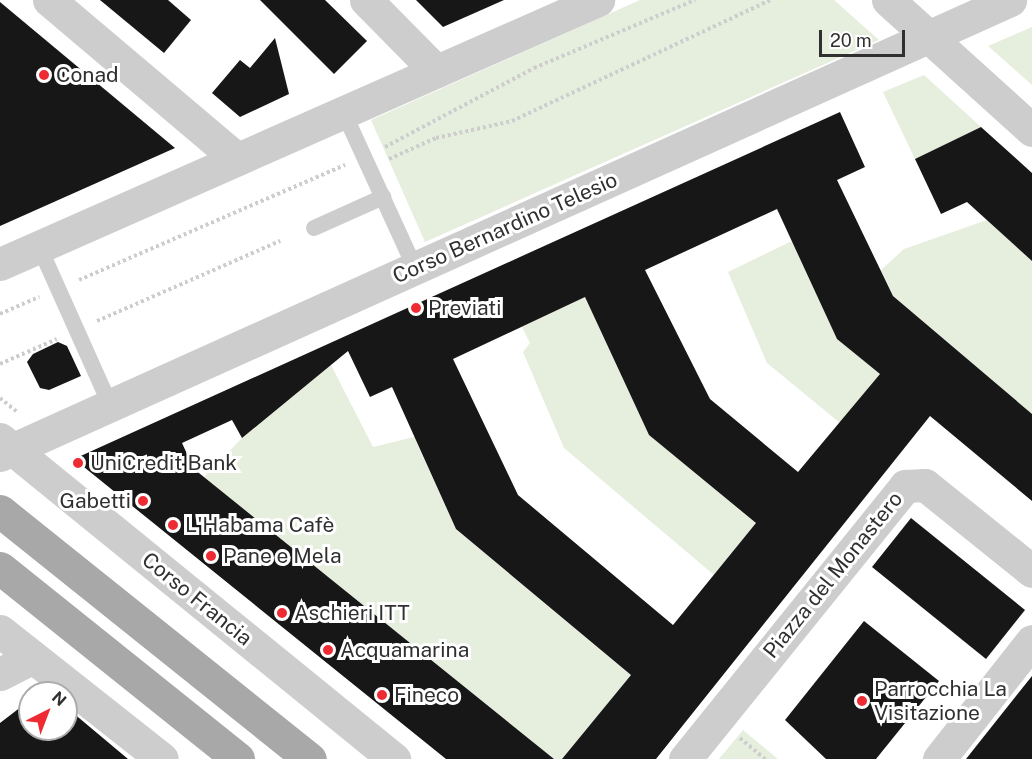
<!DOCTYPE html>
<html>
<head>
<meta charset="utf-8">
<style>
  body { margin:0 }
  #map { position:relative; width:1032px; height:759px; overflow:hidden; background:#fff; font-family:"Public Sans",sans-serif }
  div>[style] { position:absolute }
  .green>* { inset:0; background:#e6eede }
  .building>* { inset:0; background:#171717 }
  .path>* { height:4px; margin-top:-2px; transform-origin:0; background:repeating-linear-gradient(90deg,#cdcdcd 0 3px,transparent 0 6px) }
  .service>* { height:16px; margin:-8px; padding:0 8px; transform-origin:8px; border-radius:8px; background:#cdcdcd }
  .minor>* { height:33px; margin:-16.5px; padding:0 16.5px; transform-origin:16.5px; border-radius:16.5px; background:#cdcdcd }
  .tertiary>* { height:33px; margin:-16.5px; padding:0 16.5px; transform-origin:16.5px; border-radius:16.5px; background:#cdcdcd }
  .primary>* { height:33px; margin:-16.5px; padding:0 16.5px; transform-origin:16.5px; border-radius:16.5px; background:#a8a8a8 }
  .dots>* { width:16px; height:16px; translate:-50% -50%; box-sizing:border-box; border:3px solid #fff; border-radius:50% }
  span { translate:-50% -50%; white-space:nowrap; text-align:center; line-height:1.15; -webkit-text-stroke:6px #fff; paint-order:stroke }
  .poi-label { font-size:21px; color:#303030 }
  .left { translate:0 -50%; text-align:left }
  .right { translate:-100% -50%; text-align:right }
  .street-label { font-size:21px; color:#303030 }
  .north { position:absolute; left:18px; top:681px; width:60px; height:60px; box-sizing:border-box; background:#fff; border:2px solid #acacac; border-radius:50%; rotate:42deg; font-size:16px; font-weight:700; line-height:24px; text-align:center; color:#303030 }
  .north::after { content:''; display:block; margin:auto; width:21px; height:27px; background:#ee2b33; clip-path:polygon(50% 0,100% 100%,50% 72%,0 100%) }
  .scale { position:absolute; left:819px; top:30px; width:86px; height:27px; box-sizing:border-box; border:3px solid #303030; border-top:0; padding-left:8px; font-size:18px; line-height:21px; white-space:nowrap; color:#303030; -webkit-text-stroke:4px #fff; paint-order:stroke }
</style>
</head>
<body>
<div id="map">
  <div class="green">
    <div style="clip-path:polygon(640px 0,834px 0,879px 40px,425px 242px,371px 120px)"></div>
    <div style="clip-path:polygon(1032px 27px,1032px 85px,988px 46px)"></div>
    <div style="clip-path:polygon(924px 75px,981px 127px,915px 159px,883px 92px)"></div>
    <div style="clip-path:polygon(987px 220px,1032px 261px,1032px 414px,893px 296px,881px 270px,904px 249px)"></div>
    <div style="clip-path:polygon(792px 241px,837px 339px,880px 374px,840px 423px,767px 363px,728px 272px)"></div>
    <div style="clip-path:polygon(585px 297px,649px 435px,756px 523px,714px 575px,564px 448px,523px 352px,530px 343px,522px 327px)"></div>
    <div style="clip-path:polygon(331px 365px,373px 447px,414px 437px,456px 529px,631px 675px,562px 759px,554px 759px,204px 477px,242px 438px)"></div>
    <div style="clip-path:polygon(743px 730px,778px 759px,719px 759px)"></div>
  </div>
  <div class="building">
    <div style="clip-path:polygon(100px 0,168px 0,191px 20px,164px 53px)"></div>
    <div style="clip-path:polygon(260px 0,325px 0,367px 41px,334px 74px)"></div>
    <div style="clip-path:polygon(416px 0,504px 0,443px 27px)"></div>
    <div style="clip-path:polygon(0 2px,175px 148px,0 226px)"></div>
    <div style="clip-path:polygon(275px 38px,289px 94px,240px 117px,212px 93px,240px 60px,250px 68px)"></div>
    <div style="clip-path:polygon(evenodd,840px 112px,865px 167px,837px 180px,893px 296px,1032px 414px,1032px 501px,930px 416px,656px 759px,562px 759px,631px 675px,456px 529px,392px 387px,370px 397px,348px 351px,242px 438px,232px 420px,182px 443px,194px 469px,554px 759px,446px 759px,74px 459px,840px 112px,777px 209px,837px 339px,880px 374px,798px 472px,710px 399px,645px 270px,777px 209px,840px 112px,585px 297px,649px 435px,756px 523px,673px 625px,518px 495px,453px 359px,585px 297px)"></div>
    <div style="clip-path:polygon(981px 127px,1032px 173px,1032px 261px,967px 202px,941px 214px,915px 159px)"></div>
    <div style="clip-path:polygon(58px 342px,67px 346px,81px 376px,49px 390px,40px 388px,27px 362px,33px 354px)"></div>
    <div style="clip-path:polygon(911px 518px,1025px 610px,986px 659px,872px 567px)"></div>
    <div style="clip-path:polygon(864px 621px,939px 681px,876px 759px,826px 759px,785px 720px)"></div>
    <div style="clip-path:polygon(1032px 676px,1032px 759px,966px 759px)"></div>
    <div style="clip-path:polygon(30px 700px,30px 729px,66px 729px,66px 707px,128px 759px,0 759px,0 723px)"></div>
  </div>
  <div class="path">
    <div style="left:385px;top:147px;width:169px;rotate:-27.9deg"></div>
    <div style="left:534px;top:68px;width:175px;rotate:-22.9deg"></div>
    <div style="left:389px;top:159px;width:51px;rotate:-24.1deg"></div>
    <div style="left:436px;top:138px;width:78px;rotate:-12.6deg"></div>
    <div style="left:512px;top:121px;width:285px;rotate:-25.1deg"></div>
    <div style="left:79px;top:280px;width:290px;rotate:-23.4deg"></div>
    <div style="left:0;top:314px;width:43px;rotate:-23.6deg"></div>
    <div style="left:97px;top:321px;width:200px;rotate:-23.6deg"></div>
    <div style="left:0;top:364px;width:62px;rotate:-23.7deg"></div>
    <div style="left:0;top:398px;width:21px;rotate:39deg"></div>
    <div style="left:740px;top:738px;width:33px;rotate:40deg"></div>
  </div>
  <div class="service">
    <div style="left:344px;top:113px;width:170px;rotate:65.4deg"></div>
    <div style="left:314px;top:228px;width:76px;rotate:-24.2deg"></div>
    <div style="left:39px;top:246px;width:174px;rotate:65.9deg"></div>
  </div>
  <div class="minor">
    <div style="left:49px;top:0;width:246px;rotate:40.2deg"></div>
    <div style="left:366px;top:0;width:100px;rotate:45.4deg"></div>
    <div style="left:888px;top:0;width:194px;rotate:42.1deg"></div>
    <div style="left:0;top:439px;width:508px;rotate:39.08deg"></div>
    <div style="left:0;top:631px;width:206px;rotate:38.3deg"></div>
    <div style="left:0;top:674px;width:37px;rotate:-27deg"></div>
    <div style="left:685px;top:759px;width:351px;rotate:-51.1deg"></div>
    <div style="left:905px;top:486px;width:20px;rotate:-3deg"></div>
    <div style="left:925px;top:485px;width:137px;rotate:38.8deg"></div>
    <div style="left:939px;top:759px;width:150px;rotate:-51.8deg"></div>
  </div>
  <div class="tertiary">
    <div style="left:0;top:264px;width:654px;rotate:-23.82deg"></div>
    <div style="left:0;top:455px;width:1108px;rotate:-24.25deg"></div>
  </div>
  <div class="primary">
    <div style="left:0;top:511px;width:397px;rotate:38.7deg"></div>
    <div style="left:0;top:568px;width:305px;rotate:38.7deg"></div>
  </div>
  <div class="dots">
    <div style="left:44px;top:75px;background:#ee2b33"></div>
    <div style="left:416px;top:308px;background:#ee2b33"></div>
    <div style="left:78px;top:463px;background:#ee2b33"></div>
    <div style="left:143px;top:501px;background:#ee2b33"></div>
    <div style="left:173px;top:525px;background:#ee2b33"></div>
    <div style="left:211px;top:556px;background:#ee2b33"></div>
    <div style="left:282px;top:613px;background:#ee2b33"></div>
    <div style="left:328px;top:650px;background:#ee2b33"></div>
    <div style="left:382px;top:695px;background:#ee2b33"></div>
    <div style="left:862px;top:701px;background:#ee2b33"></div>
  </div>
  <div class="poi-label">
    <span class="left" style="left:56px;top:75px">Conad</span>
    <span class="left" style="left:428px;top:308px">Previati</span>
    <span class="left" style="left:90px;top:463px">UniCredit Bank</span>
    <span class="right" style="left:131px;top:501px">Gabetti</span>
    <span class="left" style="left:185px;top:525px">L'Habama Cafè</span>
    <span class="left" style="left:223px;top:556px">Pane e Mela</span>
    <span class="left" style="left:294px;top:613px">Aschieri ITT</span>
    <span class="left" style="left:340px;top:650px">Acquamarina</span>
    <span class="left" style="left:874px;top:701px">Parrocchia La<br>Visitazione</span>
    <span class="left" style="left:394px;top:695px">Fineco</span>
  </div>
  <div class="street-label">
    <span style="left:505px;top:228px;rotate:-24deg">Corso Bernardino Telesio</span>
    <span style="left:833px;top:575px;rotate:-51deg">Piazza del Monastero</span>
    <span style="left:197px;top:599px;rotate:39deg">Corso Francia</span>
  </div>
  <div class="north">N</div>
  <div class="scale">20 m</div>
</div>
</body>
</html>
